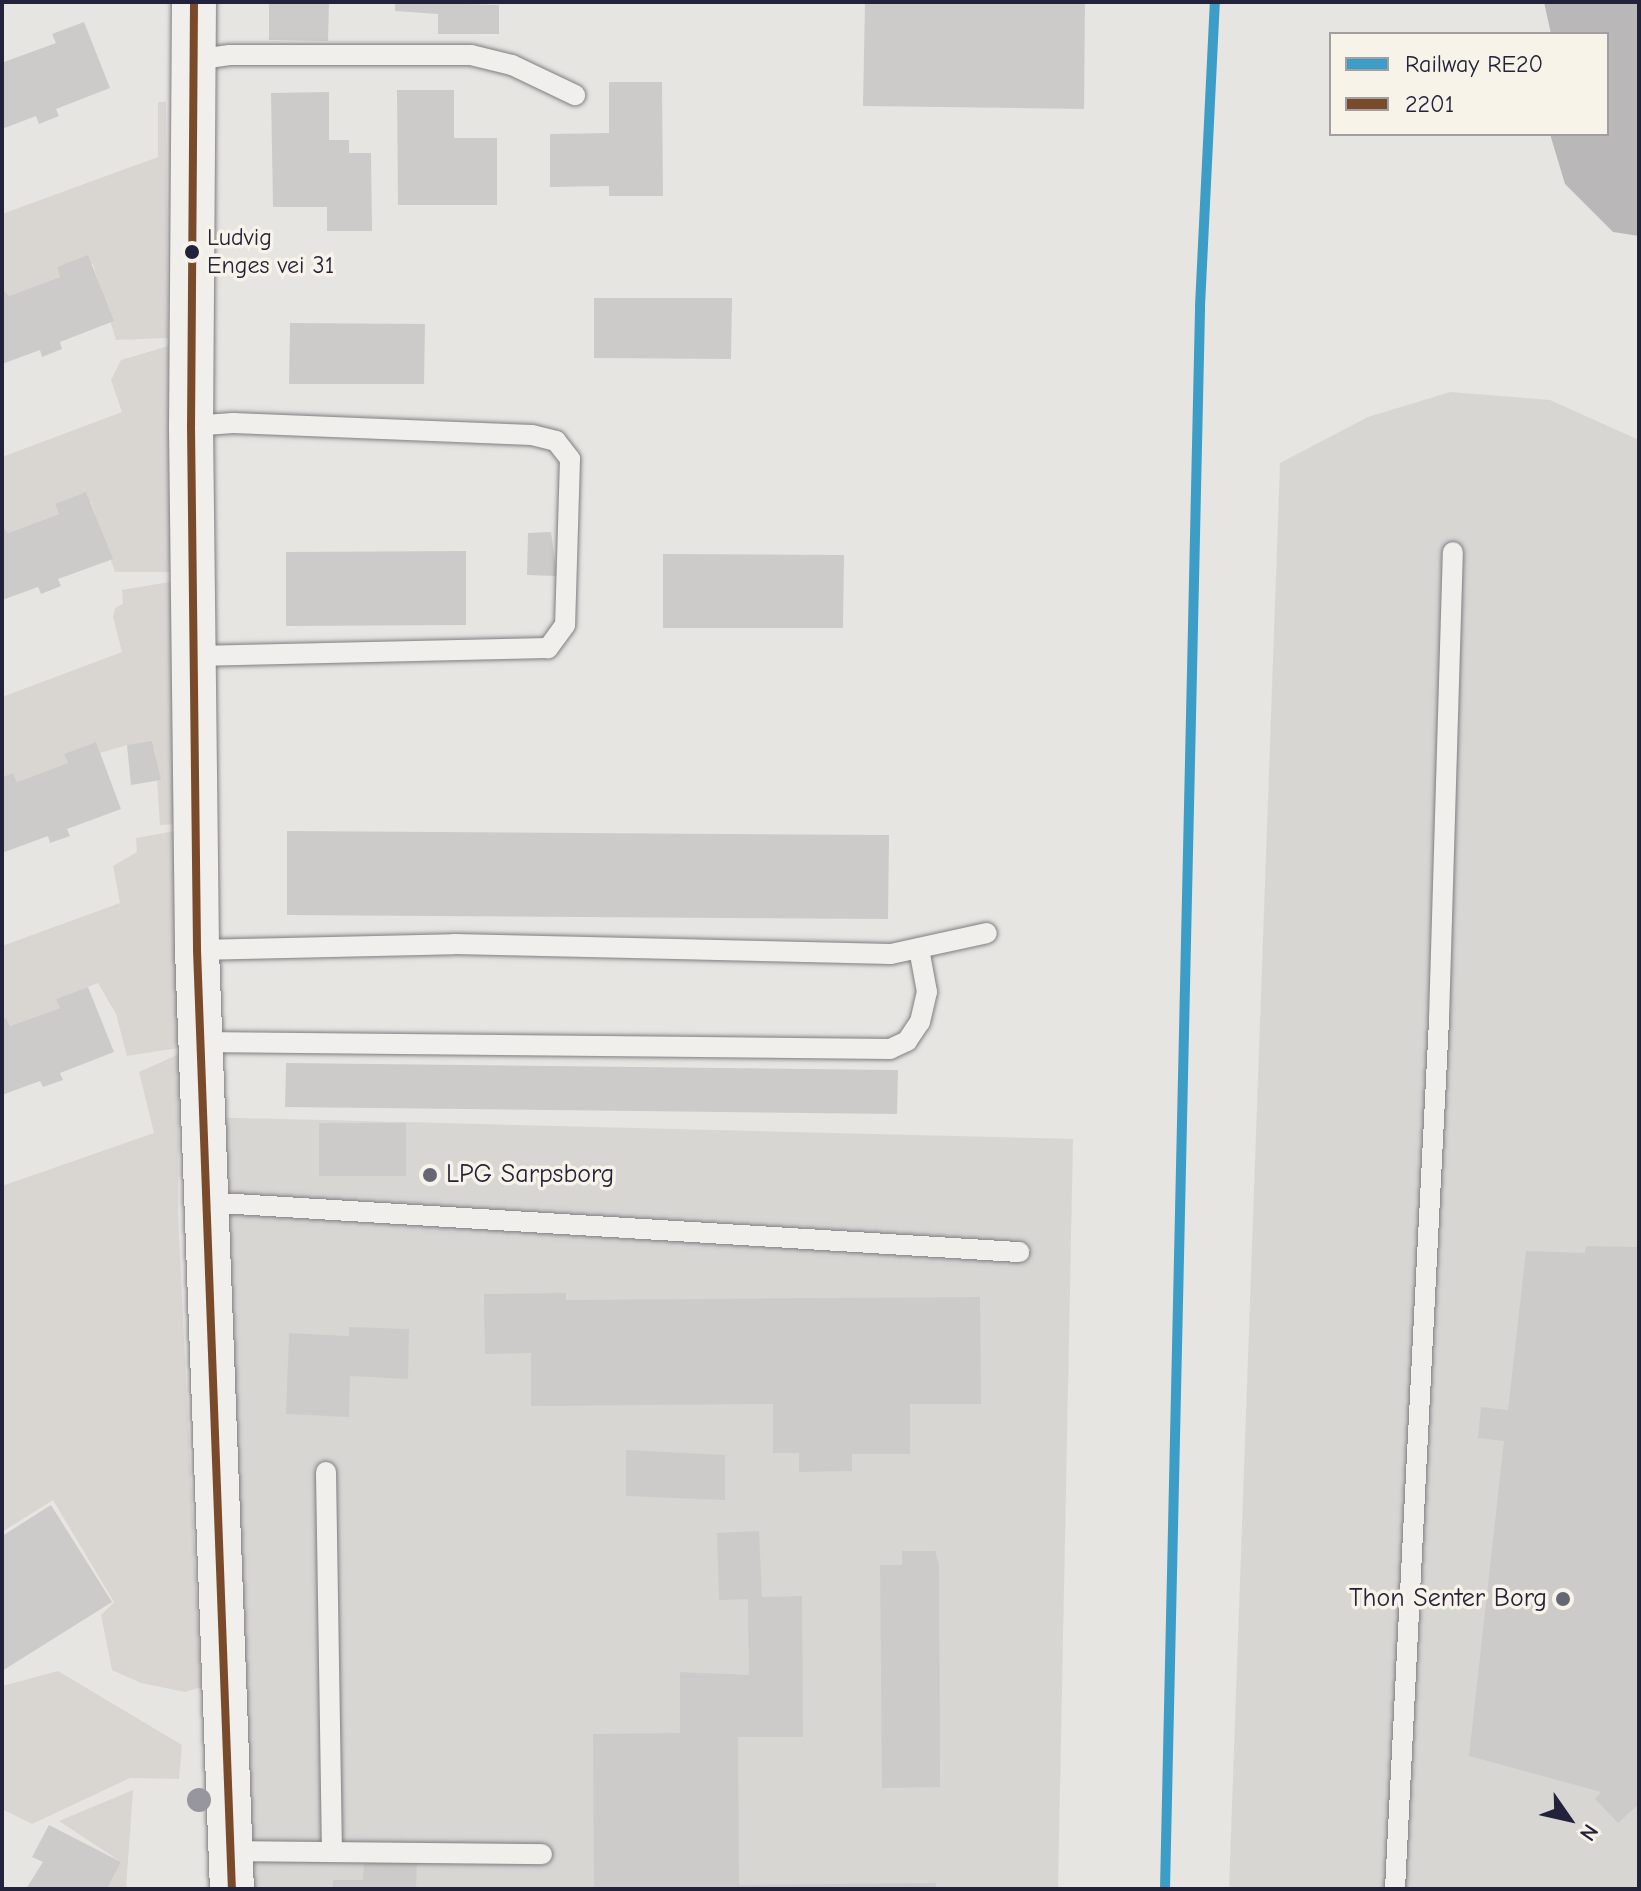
<!DOCTYPE html>
<html>
<head>
<meta charset="utf-8">
<style>
  body { margin:0 }
  #map { position:relative; width:1641px; height:1891px; overflow:hidden; background:#e7e5e1; font-family:"Comic Neue",sans-serif }
  div>[style] { position:absolute }
  .built>* { inset:0; background:#d8d6d3 }
  .green>* { inset:0; background:#d9d6d2 }
  .water>* { inset:0; background:#bab7b8 }
  .building>* { inset:0; background:#cdcbc9 }
  .roads { filter:drop-shadow(0 0 2px #7f7e81) drop-shadow(0 0 2px #7f7e81) }
  .service>* { height:20px; margin:-10px; padding:0 10px; transform-origin:10px; border-radius:10px; background:#f0efeb }
  .tertiary>* { height:44px; margin:-22px; padding:0 22px; transform-origin:22px; border-radius:22px; background:#f0efeb }
  .bus-1>* { height:8px; margin:-4px; padding:0 4px; transform-origin:4px; border-radius:4px; background:#7a4b2a }
  .rail-1>* { height:10px; margin:-5px; padding:0 5px; transform-origin:5px; border-radius:5px; background:#3c9ec6 }
  .trees>* { width:24px; height:24px; margin:-12px; border-radius:50%; background:#97959d }
  .dots>* { width:22px; height:22px; translate:-50% -50%; box-sizing:border-box; border:4px solid #f7f3e8; border-radius:50% }
  span { translate:-50% -50%; white-space:nowrap; text-align:center; line-height:1.15; -webkit-text-stroke:7px #f7f3e8; paint-order:stroke }
  .bus-label { font-size:24px; color:#22223b }
  .left { translate:0 -50%; text-align:left }
  .poi-label { font-size:26px; color:#22223b }
  .right { translate:-100% -50%; text-align:right }
  .frame { position:absolute; inset:0; border:4px solid #22223b; pointer-events:none }
  .legend { position:absolute; left:1329px; top:32px; width:280px; height:104px; box-sizing:border-box; background:#f7f3e8; border:2px solid #a29fa3; margin:0; padding:10px 14px; list-style:none; font-size:24px; color:#22223b }
  .legend li { display:flex; align-items:center; gap:16px; height:40px }
  .legend b { width:40px; border:2px solid #a29fa3 }
  .north { position:absolute; left:1529px; top:1779px; width:80px; height:80px; -webkit-text-stroke:6px #f7f3e8; paint-order:stroke; rotate:124deg; font-size:22px; font-weight:700; line-height:32px; text-align:center; color:#22223b }
  .north::after { content:''; display:block; margin:auto; width:28px; height:36px; background:#22223b; clip-path:polygon(50% 0,100% 100%,50% 72%,0 100%) }
</style>
</head>
<body>
<div id="map">
  <div class="built">
    <div style="clip-path:polygon(1450px 392px,1550px 400px,1639px 440px,1639px 1889px,1229px 1889px,1280px 463px,1368px 417px)"></div>
    <div style="clip-path:polygon(201px 1117px,1073px 1139px,1058px 1889px,232px 1889px)"></div>
  </div>
  <div class="green">
    <div style="clip-path:polygon(158px 102px,166px 102px,168px 338px,116px 340px,93px 264px,57px 267px,60px 277px,9px 296px,2px 288px,2px 214px,158px 157px)"></div>
    <div style="clip-path:polygon(172px 345px,173px 572px,115px 572px,91px 502px,55px 504px,59px 514px,8px 533px,2px 524px,2px 457px,122px 412px,111px 380px,121px 360px)"></div>
    <div style="clip-path:polygon(175px 581px,175px 824px,160px 825px,155px 750px,127px 745px,100px 753px,96px 742px,65px 754px,68px 763px,17px 782px,13px 773px,2px 777px,2px 697px,122px 652px,113px 617px,115px 608px,123px 604px,122px 590px)"></div>
    <div style="clip-path:polygon(175px 831px,178px 1048px,127px 1056px,116px 1014px,98px 983px,57px 999px,60px 1008px,10px 1026px,2px 1019px,2px 946px,120px 903px,113px 866px,137px 852px,136px 838px)"></div>
    <div style="clip-path:polygon(179px 1054px,178px 1216px,201px 1687px,185px 1692px,141px 1683px,112px 1670px,101px 1615px,114px 1602px,53px 1500px,2px 1532px,2px 1186px,154px 1133px,139px 1072px)"></div>
    <div style="clip-path:polygon(58px 1671px,182px 1745px,179px 1779px,130px 1778px,32px 1824px,2px 1809px,2px 1686px)"></div>
    <div style="clip-path:polygon(133px 1790px,126px 1889px,107px 1889px,121px 1862px,59px 1821px)"></div>
  </div>
  <div class="water">
    <div style="clip-path:polygon(1544px 2px,1639px 2px,1639px 236px,1613px 232px,1565px 184px,1550px 134px,1607px 134px,1607px 34px,1551px 34px)"></div>
  </div>
  <div class="building">
    <div style="clip-path:polygon(269px 2px,329px 2px,328px 41px,269px 40px)"></div>
    <div style="clip-path:polygon(395px 2px,499px 5px,499px 34px,438px 34px,438px 14px,395px 11px)"></div>
    <div style="clip-path:polygon(865px 2px,1085px 2px,1084px 109px,863px 106px)"></div>
    <div style="clip-path:polygon(84px 22px,110px 88px,56px 109px,59px 116px,39px 124px,36px 116px,2px 129px,2px 57px,4px 62px,56px 43px,52px 34px)"></div>
    <div style="clip-path:polygon(609px 82px,662px 82px,663px 196px,609px 196px,609px 186px,550px 187px,550px 134px,609px 133px)"></div>
    <div style="clip-path:polygon(397px 90px,454px 90px,454px 138px,497px 138px,497px 205px,398px 205px)"></div>
    <div style="clip-path:polygon(329px 92px,329px 140px,349px 140px,349px 153px,371px 153px,372px 231px,327px 231px,327px 207px,273px 207px,271px 93px)"></div>
    <div style="clip-path:polygon(88px 255px,114px 321px,60px 342px,62px 349px,42px 357px,40px 350px,2px 364px,2px 288px,9px 296px,60px 277px,57px 267px)"></div>
    <div style="clip-path:polygon(594px 298px,732px 298px,731px 359px,594px 358px)"></div>
    <div style="clip-path:polygon(290px 323px,425px 324px,424px 384px,289px 384px)"></div>
    <div style="clip-path:polygon(86px 492px,113px 559px,58px 579px,61px 586px,41px 594px,38px 587px,2px 600px,2px 524px,8px 533px,59px 514px,55px 504px)"></div>
    <div style="clip-path:polygon(551px 532px,557px 576px,527px 575px,528px 533px)"></div>
    <div style="clip-path:polygon(466px 551px,466px 625px,286px 626px,286px 552px)"></div>
    <div style="clip-path:polygon(663px 554px,844px 555px,843px 628px,663px 628px)"></div>
    <div style="clip-path:polygon(152px 741px,161px 780px,131px 785px,127px 745px)"></div>
    <div style="clip-path:polygon(96px 742px,121px 809px,67px 829px,70px 836px,50px 843px,48px 836px,2px 853px,2px 777px,13px 773px,17px 782px,68px 763px,64px 754px)"></div>
    <div style="clip-path:polygon(287px 831px,889px 835px,888px 919px,287px 915px)"></div>
    <div style="clip-path:polygon(88px 987px,114px 1052px,60px 1073px,63px 1080px,43px 1087px,40px 1081px,2px 1095px,2px 1019px,6px 1018px,10px 1026px,60px 1008px,56px 999px)"></div>
    <div style="clip-path:polygon(286px 1063px,898px 1070px,897px 1114px,285px 1107px)"></div>
    <div style="clip-path:polygon(319px 1123px,406px 1123px,406px 1176px,319px 1176px)"></div>
    <div style="clip-path:polygon(1586px 1246px,1639px 1247px,1639px 1804px,1618px 1823px,1595px 1799px,1601px 1792px,1469px 1756px,1504px 1441px,1478px 1438px,1481px 1407px,1508px 1410px,1526px 1251px,1585px 1253px)"></div>
    <div style="clip-path:polygon(566px 1293px,566px 1300px,980px 1297px,981px 1404px,910px 1404px,910px 1454px,852px 1454px,852px 1471px,799px 1472px,799px 1453px,773px 1453px,773px 1404px,531px 1406px,531px 1353px,485px 1354px,484px 1294px)"></div>
    <div style="clip-path:polygon(349px 1327px,409px 1329px,408px 1379px,350px 1376px,349px 1417px,286px 1414px,289px 1333px,349px 1336px)"></div>
    <div style="clip-path:polygon(626px 1450px,725px 1455px,725px 1500px,626px 1496px)"></div>
    <div style="clip-path:polygon(51px 1505px,112px 1602px,2px 1671px,2px 1536px)"></div>
    <div style="clip-path:polygon(759px 1531px,762px 1597px,802px 1596px,803px 1737px,738px 1737px,739px 1885px,936px 1883px,936px 1889px,594px 1889px,593px 1734px,680px 1733px,680px 1672px,749px 1675px,748px 1599px,719px 1600px,717px 1533px)"></div>
    <div style="clip-path:polygon(902px 1551px,935px 1551px,939px 1565px,940px 1787px,882px 1788px,880px 1565px,902px 1565px)"></div>
    <div style="clip-path:polygon(49px 1825px,121px 1862px,107px 1889px,26px 1889px,43px 1862px,32px 1857px)"></div>
    <div style="clip-path:polygon(364px 1862px,417px 1862px,416px 1889px,333px 1889px,333px 1880px,363px 1880px)"></div>
  </div>
  <div class="roads">
    <div class="service">
      <div style="left:194px;top:60px;width:36px;rotate:-8deg"></div>
      <div style="left:230px;top:55px;width:241px"></div>
      <div style="left:471px;top:55px;width:42px;rotate:13.7deg"></div>
      <div style="left:512px;top:65px;width:70px;rotate:25.5deg"></div>
      <div style="left:191px;top:426px;width:42px;rotate:-4.1deg"></div>
      <div style="left:233px;top:423px;width:299px;rotate:2.3deg"></div>
      <div style="left:532px;top:435px;width:25px;rotate:14deg"></div>
      <div style="left:556px;top:441px;width:23px;rotate:52deg"></div>
      <div style="left:570px;top:459px;width:166px;rotate:91.7deg"></div>
      <div style="left:565px;top:625px;width:29px;rotate:126deg"></div>
      <div style="left:548px;top:648px;width:354px;rotate:178.7deg"></div>
      <div style="left:197px;top:950px;width:257px;rotate:-1.3deg"></div>
      <div style="left:454px;top:944px;width:437px;rotate:1.3deg"></div>
      <div style="left:891px;top:954px;width:98px;rotate:-12.3deg"></div>
      <div style="left:200px;top:1042px;width:690px;rotate:0.58deg"></div>
      <div style="left:890px;top:1049px;width:19px;rotate:-25deg"></div>
      <div style="left:907px;top:1041px;width:23px;rotate:-56deg"></div>
      <div style="left:920px;top:1022px;width:31px;rotate:-77deg"></div>
      <div style="left:927px;top:992px;width:44px;rotate:-100.5deg"></div>
      <div style="left:203px;top:1202px;width:818px;rotate:3.51deg"></div>
      <div style="left:326px;top:1472px;width:380px;rotate:89.1deg"></div>
      <div style="left:232px;top:1851px;width:310px;rotate:0.6deg"></div>
      <div style="left:1395px;top:1889px;width:871px;rotate:-87.1deg"></div>
      <div style="left:1439px;top:1019px;width:467px;rotate:-88.3deg"></div>
    </div>
    <div class="tertiary">
      <div style="left:194px;top:2px;width:424px;rotate:90.4deg"></div>
      <div style="left:191px;top:426px;width:524px;rotate:89.34deg"></div>
      <div style="left:197px;top:950px;width:940px;rotate:87.87deg"></div>
    </div>
  </div>
  <div class="bus-1">
    <div style="left:194px;top:2px;width:424px;rotate:90.4deg"></div>
    <div style="left:191px;top:426px;width:524px;rotate:89.34deg"></div>
    <div style="left:197px;top:950px;width:940px;rotate:87.87deg"></div>
  </div>
  <div class="rail-1">
    <div style="left:1165px;top:1889px;width:1583px;rotate:-88.73deg"></div>
    <div style="left:1200px;top:306px;width:304px;rotate:-87.2deg"></div>
  </div>
  <div class="trees">
    <div style="left:199px;top:1800px"></div>
  </div>
  <div class="dots">
    <div style="left:192px;top:252px;background:#22223b"></div>
    <div style="left:430px;top:1175px;background:#676675"></div>
    <div style="left:1563px;top:1599px;background:#676675"></div>
  </div>
  <div class="bus-label">
    <span class="left" style="left:207px;top:252px">Ludvig<br>Enges vei 31</span>
  </div>
  <div class="poi-label">
    <span class="left" style="left:446px;top:1175px">LPG Sarpsborg</span>
    <span class="right" style="left:1547px;top:1599px">Thon Senter Borg</span>
  </div>
  <div class="frame"></div>
  <ul class="legend">
  <li><b style="height:10px;background:#3c9ec6"></b>Railway RE20</li>
  <li><b style="height:10px;background:#7a4b2a"></b>2201</li>
  </ul>
  <div class="north">N</div>
</div>
</body>
</html>
